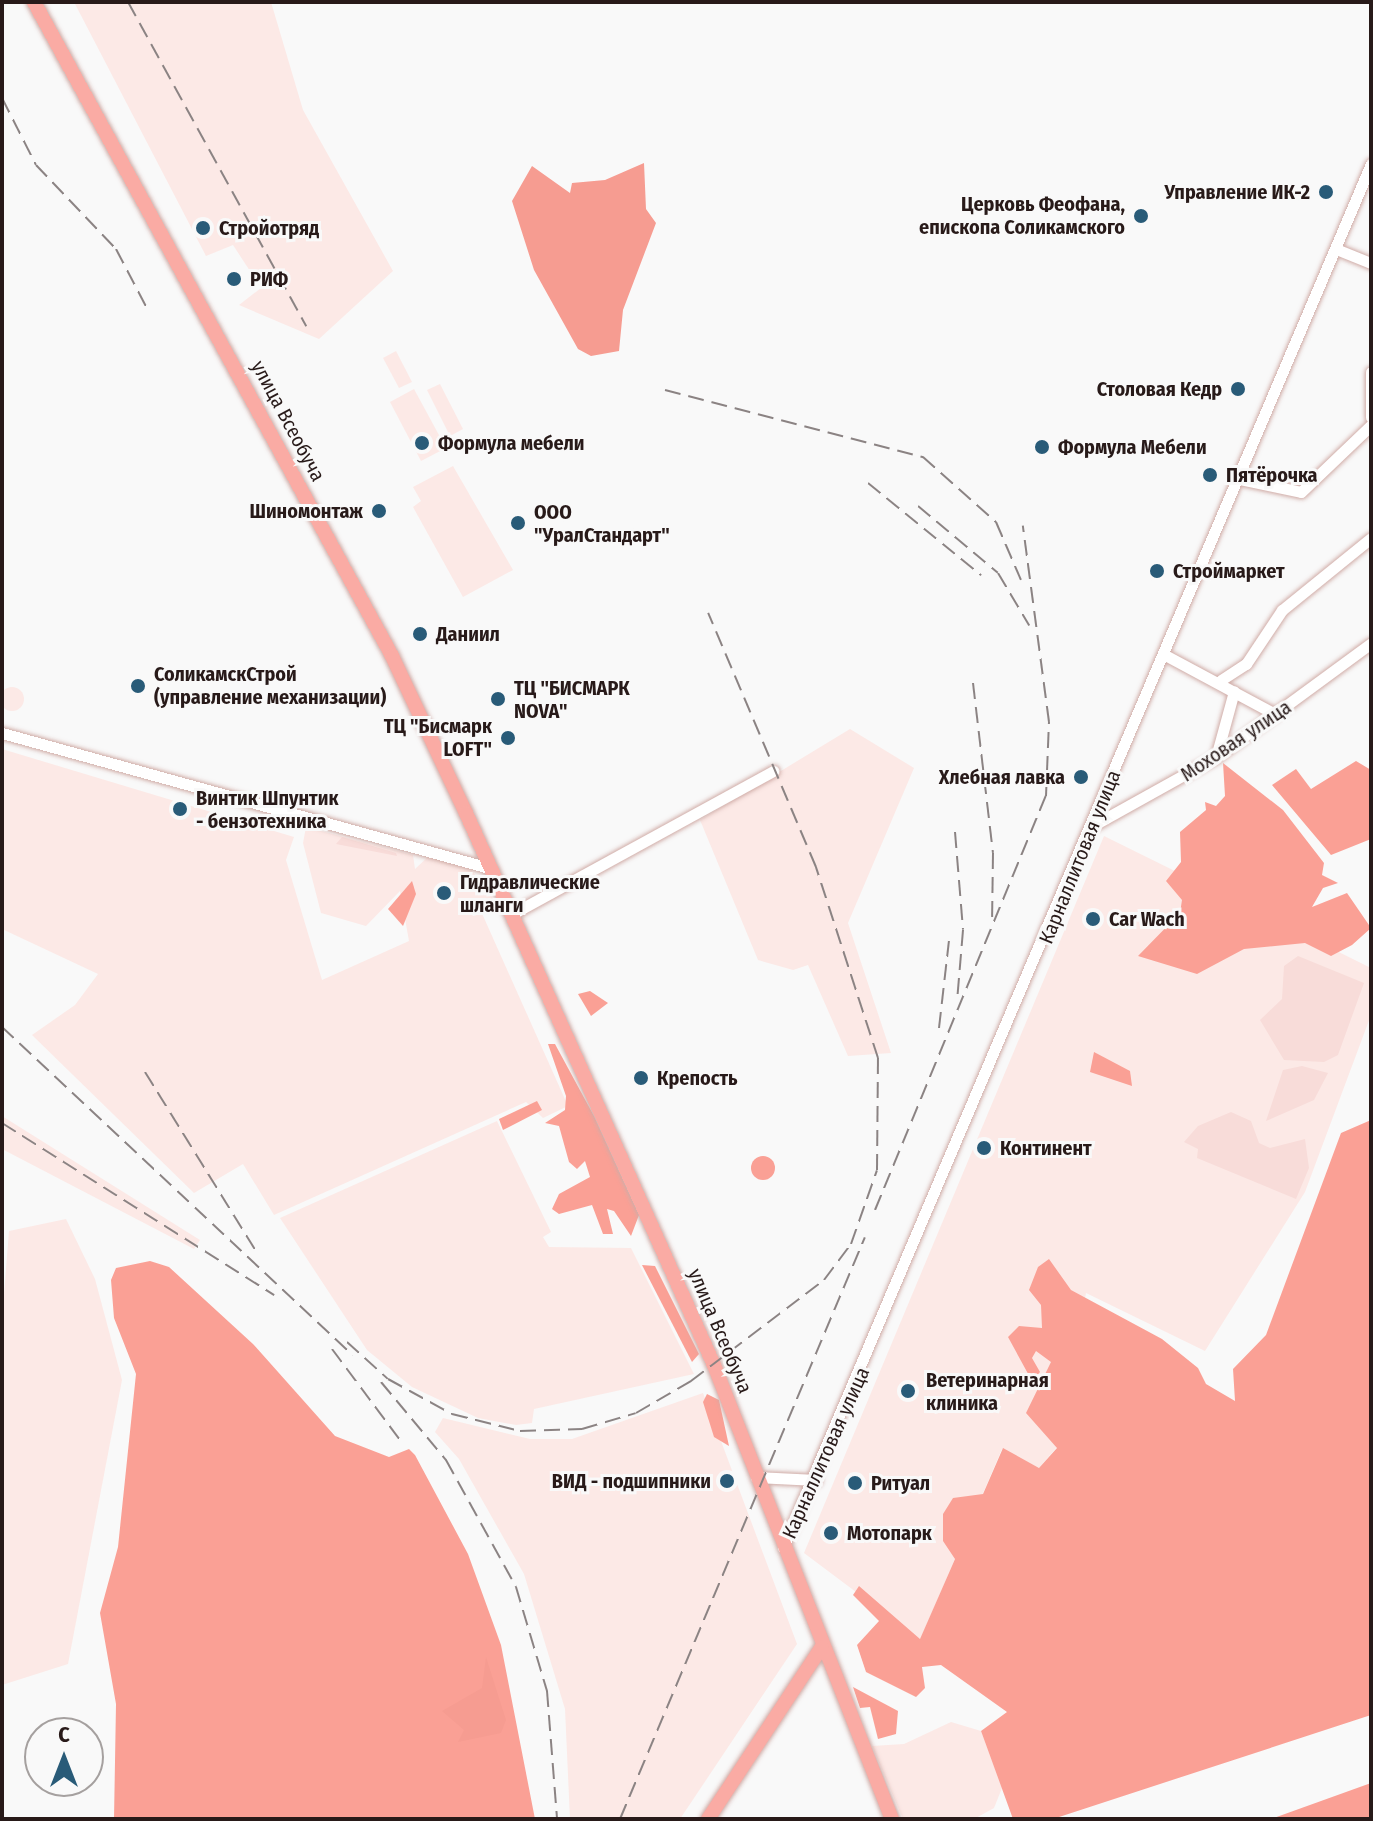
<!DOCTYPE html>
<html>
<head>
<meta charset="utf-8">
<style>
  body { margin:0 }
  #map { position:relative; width:1373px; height:1821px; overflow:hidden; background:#f9f9f9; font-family:"Fira Sans Condensed",sans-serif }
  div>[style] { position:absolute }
  .built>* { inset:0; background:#fce9e6 }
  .round { border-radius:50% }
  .green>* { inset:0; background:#f8dcd9 }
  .forest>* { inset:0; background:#faa095 }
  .water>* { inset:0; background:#f69c91 }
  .roads { filter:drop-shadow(0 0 2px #d0aca7) drop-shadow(0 0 2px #d0aca7) }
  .minor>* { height:11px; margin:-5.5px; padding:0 5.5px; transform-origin:5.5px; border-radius:5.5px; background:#fff }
  .major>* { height:14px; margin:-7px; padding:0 7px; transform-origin:7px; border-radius:7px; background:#faaba4 }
  .rail>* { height:2px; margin-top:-1px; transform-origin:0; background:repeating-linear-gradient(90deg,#8b8383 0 16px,transparent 0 24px) }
  .dots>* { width:22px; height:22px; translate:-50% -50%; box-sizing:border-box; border:4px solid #f9f9f9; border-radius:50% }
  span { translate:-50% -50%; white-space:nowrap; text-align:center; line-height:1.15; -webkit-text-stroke:6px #f9f9f9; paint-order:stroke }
  .poi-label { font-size:20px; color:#281a19; font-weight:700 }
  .right { translate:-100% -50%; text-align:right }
  .left { translate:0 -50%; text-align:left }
  .street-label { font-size:20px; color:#281a19 }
  .frame { position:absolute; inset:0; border:4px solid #281a19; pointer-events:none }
  .north { position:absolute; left:24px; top:1717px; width:80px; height:80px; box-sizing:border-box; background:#f9f9f9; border:2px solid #a5a09f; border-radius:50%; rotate:0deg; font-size:22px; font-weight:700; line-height:32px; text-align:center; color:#281a19 }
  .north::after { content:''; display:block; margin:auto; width:28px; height:36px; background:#295b78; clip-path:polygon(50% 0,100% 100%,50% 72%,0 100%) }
</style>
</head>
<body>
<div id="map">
  <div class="built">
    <div style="clip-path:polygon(74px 2px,271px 2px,303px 110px,393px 271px,319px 339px,239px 305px,261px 288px,233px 245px,206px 256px)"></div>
    <div style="clip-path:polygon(396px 351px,412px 382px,399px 388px,383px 358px)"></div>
    <div style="clip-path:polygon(440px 384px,463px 429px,450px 436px,427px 390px)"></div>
    <div style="clip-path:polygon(414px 389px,446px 448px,421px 461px,390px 402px)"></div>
    <div style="clip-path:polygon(453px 466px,513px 570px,463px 597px,413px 507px,421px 501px,413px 487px)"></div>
    <div class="round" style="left:0;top:687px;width:24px;height:24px"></div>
    <div style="clip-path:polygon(850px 729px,914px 768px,848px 923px,891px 1053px,848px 1056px,808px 965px,793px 970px,758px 960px,700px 820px)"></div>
    <div style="clip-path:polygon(2px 749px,294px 837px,286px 860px,322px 980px,409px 941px,400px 891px,366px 926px,321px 913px,303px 843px,306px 827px,413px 855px,415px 869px,431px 854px,469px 867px,495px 901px,480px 909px,568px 1106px,543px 1118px,526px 1102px,274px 1215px,243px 1164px,194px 1193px,32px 1035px,75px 1005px,98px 974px,2px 929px)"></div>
    <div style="clip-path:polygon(1104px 836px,1371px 968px,1371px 1015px,1305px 1192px,1205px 1351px,1086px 1293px,1057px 1447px,1039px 1468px,1002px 1449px,920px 1640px,804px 1553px)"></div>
    <div style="clip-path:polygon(2px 1116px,200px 1240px,194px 1249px,2px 1149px)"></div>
    <div style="clip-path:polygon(497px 1121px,551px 1232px,543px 1237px,549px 1247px,631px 1248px,694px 1374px,534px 1409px,532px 1423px,516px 1425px,478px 1418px,412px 1387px,367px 1350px,280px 1218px)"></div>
    <div style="clip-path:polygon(66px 1219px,95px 1279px,122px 1380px,68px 1664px,2px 1685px,2px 1320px,9px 1231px)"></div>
    <div style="clip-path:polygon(703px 1393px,797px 1644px,680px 1819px,570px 1819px,565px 1709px,524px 1574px,459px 1459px,435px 1432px,443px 1418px,530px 1439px,572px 1439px)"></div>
    <div style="clip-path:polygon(951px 1722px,981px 1731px,1002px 1788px,994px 1808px,974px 1819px,903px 1819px,872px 1746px,904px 1744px)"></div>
  </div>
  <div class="green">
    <div style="clip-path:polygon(342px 837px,396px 853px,397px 856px,336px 844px)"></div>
    <div style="clip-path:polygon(1298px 956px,1364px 983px,1338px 1055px,1324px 1062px,1284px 1060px,1260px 1020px,1282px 999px,1284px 966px)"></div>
    <div style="clip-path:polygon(1302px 1066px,1328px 1073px,1314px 1100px,1266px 1121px,1283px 1070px)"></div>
    <div style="clip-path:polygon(1231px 1112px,1251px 1121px,1259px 1143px,1270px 1148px,1305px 1139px,1309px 1168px,1296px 1199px,1197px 1158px,1198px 1149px,1184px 1142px,1198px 1126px)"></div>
  </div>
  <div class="forest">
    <div style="clip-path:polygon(1356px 761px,1371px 770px,1371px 839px,1331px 855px,1272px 785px,1296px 769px,1311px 789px)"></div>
    <div style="clip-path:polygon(1223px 763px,1283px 810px,1324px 863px,1322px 875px,1338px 883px,1323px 888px,1312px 907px,1347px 893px,1371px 928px,1352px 945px,1331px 956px,1305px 943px,1244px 949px,1197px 974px,1138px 956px,1180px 913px,1182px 900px,1166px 881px,1181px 862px,1180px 832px,1206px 810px,1205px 802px,1216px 806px,1225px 796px)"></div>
    <div style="clip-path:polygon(412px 881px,416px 894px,403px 926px,388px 909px)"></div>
    <div style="clip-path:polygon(590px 991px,608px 1003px,591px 1016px,578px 994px)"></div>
    <div style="clip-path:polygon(548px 1044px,555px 1044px,594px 1116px,639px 1215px,631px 1236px,614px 1211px,607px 1209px,613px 1234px,603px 1234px,592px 1205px,559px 1214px,552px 1209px,559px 1194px,590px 1177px,585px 1161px,577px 1169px,569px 1162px,559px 1126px,545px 1123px,565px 1110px,566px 1096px)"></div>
    <div style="clip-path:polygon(1094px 1052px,1130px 1071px,1132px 1086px,1090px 1072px)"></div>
    <div style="clip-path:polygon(537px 1101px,542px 1110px,503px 1130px,499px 1119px)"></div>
    <div style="clip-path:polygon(1371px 1120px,1371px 1715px,1053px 1819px,1013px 1819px,981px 1731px,1007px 1712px,941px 1665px,922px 1667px,925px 1688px,916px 1697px,866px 1672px,857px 1645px,879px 1621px,853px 1595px,859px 1586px,920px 1639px,955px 1559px,943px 1541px,943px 1514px,953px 1498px,983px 1494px,1003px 1448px,1039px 1468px,1057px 1448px,1026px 1413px,1051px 1362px,1036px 1351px,1032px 1358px,1040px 1372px,1032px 1381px,1008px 1337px,1019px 1326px,1042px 1328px,1041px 1305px,1029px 1290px,1038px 1267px,1049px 1259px,1071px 1290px,1162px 1339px,1198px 1368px,1206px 1384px,1235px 1401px,1233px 1369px,1266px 1335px,1341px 1133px)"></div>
    <div class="round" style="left:751px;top:1156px;width:24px;height:24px"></div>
    <div style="clip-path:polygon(150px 1261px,169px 1267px,253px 1344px,335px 1436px,389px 1457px,409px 1449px,415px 1455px,468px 1554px,501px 1645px,535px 1819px,114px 1819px,116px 1704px,100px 1613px,118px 1547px,136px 1374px,114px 1318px,111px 1280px,116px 1268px)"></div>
    <div style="clip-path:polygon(642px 1265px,655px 1266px,699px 1354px,692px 1362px)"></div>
    <div style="clip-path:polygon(707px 1394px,719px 1400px,729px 1446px,714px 1437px,703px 1402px)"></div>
    <div style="clip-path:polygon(853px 1687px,898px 1711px,896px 1734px,878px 1739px,870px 1707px,860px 1708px)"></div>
    <div style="clip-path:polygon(1371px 1783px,1371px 1819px,1271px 1819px)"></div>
  </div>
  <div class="water">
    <div style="clip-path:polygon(644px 163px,646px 209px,656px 223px,623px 310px,619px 351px,591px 356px,578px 349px,534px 270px,512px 201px,532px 166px,570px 193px,572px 183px,605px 180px)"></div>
    <div style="clip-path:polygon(486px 1657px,506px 1720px,501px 1733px,458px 1742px,464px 1730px,442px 1711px,482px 1688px)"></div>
  </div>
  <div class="roads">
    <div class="minor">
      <div style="left:1336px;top:249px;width:38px;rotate:22deg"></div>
      <div style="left:1371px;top:372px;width:45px;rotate:90deg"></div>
      <div style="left:1240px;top:479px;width:62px;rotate:12deg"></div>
      <div style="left:1301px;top:492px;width:97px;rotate:-43.7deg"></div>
      <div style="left:1165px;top:655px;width:125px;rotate:28.2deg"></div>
      <div style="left:1221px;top:680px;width:30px;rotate:-33deg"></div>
      <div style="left:1246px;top:664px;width:65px;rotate:-56.3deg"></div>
      <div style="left:1282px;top:610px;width:114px;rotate:-39deg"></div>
      <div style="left:2px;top:733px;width:505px;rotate:15.49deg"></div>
      <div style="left:1216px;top:757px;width:68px;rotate:-74.7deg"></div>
      <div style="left:1092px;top:826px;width:142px;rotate:-29.1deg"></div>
      <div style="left:1216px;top:757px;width:192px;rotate:-36.3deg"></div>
      <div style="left:512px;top:914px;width:298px;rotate:-28.7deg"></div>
      <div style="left:756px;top:1477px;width:60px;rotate:2.9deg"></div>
      <div style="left:783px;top:1547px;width:1503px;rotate:-66.97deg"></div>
    </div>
    <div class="major">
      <div style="left:34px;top:2px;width:746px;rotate:61.3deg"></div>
      <div style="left:392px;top:656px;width:174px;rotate:64.8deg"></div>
      <div style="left:466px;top:813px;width:605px;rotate:65.81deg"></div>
      <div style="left:714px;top:1365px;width:488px;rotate:68.6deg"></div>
      <div style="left:708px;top:1819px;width:206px;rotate:-56.5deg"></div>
    </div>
  </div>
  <div class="rail">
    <div style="left:128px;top:2px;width:370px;rotate:61.2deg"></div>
    <div style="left:2px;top:98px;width:75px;rotate:63.1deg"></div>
    <div style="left:36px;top:165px;width:116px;rotate:46.4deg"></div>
    <div style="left:116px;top:249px;width:71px;rotate:62.4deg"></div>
    <div style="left:665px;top:390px;width:267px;rotate:14.6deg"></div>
    <div style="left:923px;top:457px;width:98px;rotate:41.7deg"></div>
    <div style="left:996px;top:522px;width:63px;rotate:66.7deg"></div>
    <div style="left:868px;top:483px;width:146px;rotate:39.2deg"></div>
    <div style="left:918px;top:506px;width:104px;rotate:39.9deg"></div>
    <div style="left:998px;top:573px;width:61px;rotate:59.2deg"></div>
    <div style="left:973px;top:683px;width:171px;rotate:83.3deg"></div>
    <div style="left:993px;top:853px;width:72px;rotate:90.8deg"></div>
    <div style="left:955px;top:832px;width:98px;rotate:85.3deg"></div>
    <div style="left:963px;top:930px;width:72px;rotate:94.8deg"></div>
    <div style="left:2px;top:1027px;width:480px;rotate:43.1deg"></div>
    <div style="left:939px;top:1028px;width:89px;rotate:-83.5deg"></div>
    <div style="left:145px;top:1072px;width:214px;rotate:58.2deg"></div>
    <div style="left:2px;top:1123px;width:322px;rotate:32.3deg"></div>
    <div style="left:875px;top:1210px;width:448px;rotate:-67.6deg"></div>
    <div style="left:1046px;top:796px;width:74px;rotate:-87.7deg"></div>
    <div style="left:1049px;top:722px;width:198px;rotate:-97.6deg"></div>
    <div style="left:347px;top:1342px;width:55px;rotate:42.1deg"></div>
    <div style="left:388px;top:1379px;width:73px;rotate:28.7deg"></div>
    <div style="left:452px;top:1414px;width:70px;rotate:14deg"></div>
    <div style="left:520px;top:1431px;width:62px;rotate:-1.8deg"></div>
    <div style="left:582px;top:1429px;width:56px;rotate:-16.5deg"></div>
    <div style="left:636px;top:1413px;width:64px;rotate:-30.2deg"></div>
    <div style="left:691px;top:1381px;width:167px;rotate:-37.2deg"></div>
    <div style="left:824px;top:1280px;width:45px;rotate:-53.1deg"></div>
    <div style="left:851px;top:1244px;width:78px;rotate:-70.6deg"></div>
    <div style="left:877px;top:1170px;width:112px;rotate:-89.5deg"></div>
    <div style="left:878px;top:1058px;width:201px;rotate:-108deg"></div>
    <div style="left:816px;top:867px;width:276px;rotate:-113deg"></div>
    <div style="left:332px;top:1349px;width:114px;rotate:53.2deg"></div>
    <div style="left:381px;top:1382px;width:102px;rotate:50.2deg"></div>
    <div style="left:446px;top:1460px;width:145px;rotate:61.1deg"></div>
    <div style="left:516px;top:1587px;width:109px;rotate:73.4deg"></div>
    <div style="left:547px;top:1691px;width:128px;rotate:85.5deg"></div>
    <div style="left:620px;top:1819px;width:631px;rotate:-67.17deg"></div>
  </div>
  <div class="dots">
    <div style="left:1326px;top:192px;background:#295b78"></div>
    <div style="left:1141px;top:216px;background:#295b78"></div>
    <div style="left:203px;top:228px;background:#295b78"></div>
    <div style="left:234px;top:279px;background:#295b78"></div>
    <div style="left:1238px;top:389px;background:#295b78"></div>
    <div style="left:422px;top:443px;background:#295b78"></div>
    <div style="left:1042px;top:447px;background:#295b78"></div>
    <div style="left:1210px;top:475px;background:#295b78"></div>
    <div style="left:379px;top:511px;background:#295b78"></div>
    <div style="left:518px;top:523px;background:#295b78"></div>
    <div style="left:1157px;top:571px;background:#295b78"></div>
    <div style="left:420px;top:634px;background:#295b78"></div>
    <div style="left:138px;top:686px;background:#295b78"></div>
    <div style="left:498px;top:699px;background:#295b78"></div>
    <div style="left:508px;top:738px;background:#295b78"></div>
    <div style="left:1081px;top:777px;background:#295b78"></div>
    <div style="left:180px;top:809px;background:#295b78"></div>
    <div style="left:444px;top:893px;background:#295b78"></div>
    <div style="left:1093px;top:919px;background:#295b78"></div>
    <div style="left:641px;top:1078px;background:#295b78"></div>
    <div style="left:984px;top:1148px;background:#295b78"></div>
    <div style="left:908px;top:1391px;background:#295b78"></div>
    <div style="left:727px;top:1481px;background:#295b78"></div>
    <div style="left:855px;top:1483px;background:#295b78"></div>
    <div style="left:831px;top:1533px;background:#295b78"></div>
  </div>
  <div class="poi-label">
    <span class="right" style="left:1310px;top:192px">Управление ИК-2</span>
    <span class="right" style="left:1125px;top:216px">Церковь Феофана,<br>епископа Соликамского</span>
    <span class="left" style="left:219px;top:228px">Стройотряд</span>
    <span class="left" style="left:250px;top:279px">РИФ</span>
    <span class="right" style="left:1222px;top:389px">Столовая Кедр</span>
    <span class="left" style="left:438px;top:443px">Формула мебели</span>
    <span class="left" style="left:1058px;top:447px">Формула Мебели</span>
    <span class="left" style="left:1226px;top:475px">Пятёрочка</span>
    <span class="right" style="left:363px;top:511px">Шиномонтаж</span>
    <span class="left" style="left:534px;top:524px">ООО<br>"УралСтандарт"</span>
    <span class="left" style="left:1173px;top:571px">Строймаркет</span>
    <span class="left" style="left:436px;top:634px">Даниил</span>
    <span class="left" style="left:154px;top:686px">СоликамскСтрой<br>(управление механизации)</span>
    <span class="left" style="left:514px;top:700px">ТЦ "БИСМАРК<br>NOVA"</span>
    <span class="right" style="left:492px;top:738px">ТЦ "Бисмарк<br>LOFT"</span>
    <span class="right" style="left:1065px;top:777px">Хлебная лавка</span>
    <span class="left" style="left:196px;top:810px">Винтик Шпунтик<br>- бензотехника</span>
    <span class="left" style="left:460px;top:894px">Гидравлические<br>шланги</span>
    <span class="left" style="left:1109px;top:919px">Car Wach</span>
    <span class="left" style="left:657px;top:1078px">Крепость</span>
    <span class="left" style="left:1000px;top:1148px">Континент</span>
    <span class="left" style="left:926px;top:1392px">Ветеринарная<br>клиника</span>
    <span class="right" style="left:711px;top:1481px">ВИД - подшипники</span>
    <span class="left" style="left:871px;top:1483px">Ритуал</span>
    <span class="left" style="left:847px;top:1533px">Мотопарк</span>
  </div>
  <div class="street-label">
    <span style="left:288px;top:421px;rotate:62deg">улица Всеобуча</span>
    <span style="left:1236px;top:741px;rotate:-34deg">Моховая улица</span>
    <span style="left:1080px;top:857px;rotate:-68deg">Карналлитовая улица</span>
    <span style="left:720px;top:1331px;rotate:67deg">улица Всеобуча</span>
    <span style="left:826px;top:1453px;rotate:-66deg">Карналлитовая улица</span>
  </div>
  <div class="frame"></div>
  <div class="north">С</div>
</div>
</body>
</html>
